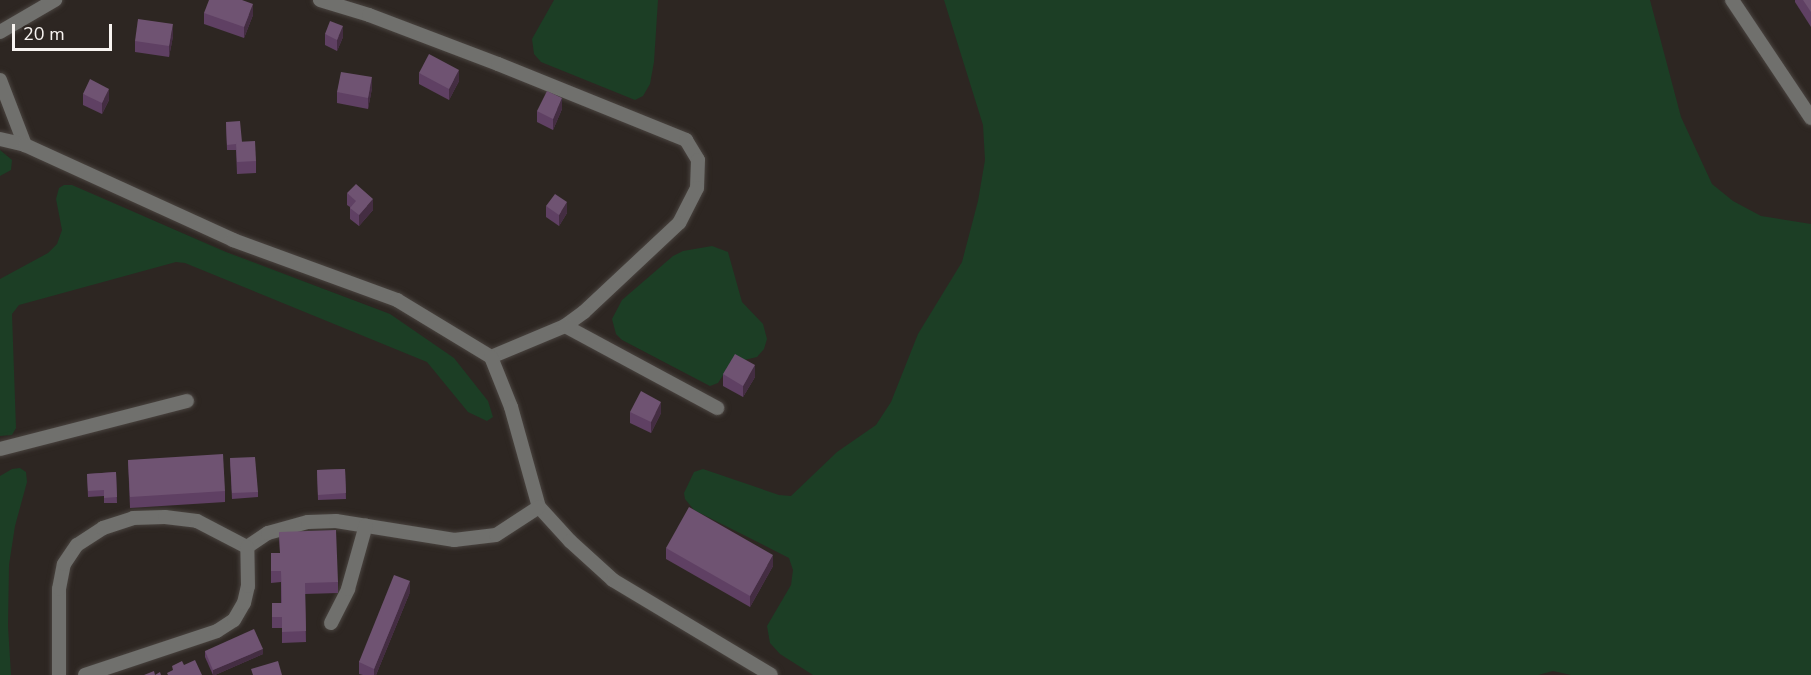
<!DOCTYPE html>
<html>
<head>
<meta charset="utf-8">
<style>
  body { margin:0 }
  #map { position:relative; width:1811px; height:675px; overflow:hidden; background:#2d2622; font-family:"Nunito Sans",sans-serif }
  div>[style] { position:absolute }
  .green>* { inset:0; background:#1c3e25 }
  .roads { filter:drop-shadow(0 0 2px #49433f) drop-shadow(0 0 2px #49433f) }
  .lane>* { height:14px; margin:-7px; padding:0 7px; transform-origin:7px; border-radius:7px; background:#70706d }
  .wall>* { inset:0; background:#5f4063 }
  .shaded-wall>* { inset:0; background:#442d42 }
  .building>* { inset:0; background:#6f5372 }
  span { translate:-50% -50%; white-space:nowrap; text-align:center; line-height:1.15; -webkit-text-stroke:4.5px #2d2622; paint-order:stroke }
  .scale { position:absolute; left:12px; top:24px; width:100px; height:27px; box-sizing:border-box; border:3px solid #f8f4f1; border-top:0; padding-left:8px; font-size:18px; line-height:21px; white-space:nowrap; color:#f8f4f1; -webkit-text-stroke:4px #2d2622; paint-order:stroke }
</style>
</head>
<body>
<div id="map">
  <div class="green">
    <div style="clip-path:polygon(554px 0,658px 0,654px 62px,650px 84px,643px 96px,635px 100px,541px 62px,534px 54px,532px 39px)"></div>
    <div style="clip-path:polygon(944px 0,1650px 0,1681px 117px,1712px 184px,1733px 201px,1761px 216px,1811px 224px,1811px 675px,1571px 675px,1553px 671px,1538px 675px,813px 675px,780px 654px,770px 643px,767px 626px,791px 585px,793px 570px,789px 558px,694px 510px,685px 499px,684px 493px,694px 472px,703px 469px,779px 495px,791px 496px,837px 452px,876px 425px,891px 402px,918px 334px,962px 262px,978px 201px,985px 160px,983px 125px)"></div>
    <div style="clip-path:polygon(0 150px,12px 160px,11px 170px,0 176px)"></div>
    <div style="clip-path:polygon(64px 185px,72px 185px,226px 252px,390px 314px,454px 358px,488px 401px,493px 417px,487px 421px,468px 412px,427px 362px,185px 263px,176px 262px,19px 305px,12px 314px,16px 428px,12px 435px,0 436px,0 279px,48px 253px,57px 244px,62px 230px,56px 199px,59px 188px)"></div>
    <div style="clip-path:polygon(712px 246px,728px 252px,742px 302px,763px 324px,767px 339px,764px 349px,757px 357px,731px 363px,718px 383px,710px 386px,622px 340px,616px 334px,612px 319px,622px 300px,673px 256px,683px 251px)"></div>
    <div style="clip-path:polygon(20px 468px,26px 472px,27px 482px,15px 526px,9px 565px,8px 626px,11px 675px,0 675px,0 476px,12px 469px)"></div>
  </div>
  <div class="roads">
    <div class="lane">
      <div style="left:320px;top:0;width:51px;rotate:17deg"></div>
      <div style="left:369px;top:15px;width:138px;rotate:20.8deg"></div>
      <div style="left:498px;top:64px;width:203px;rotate:22deg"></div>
      <div style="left:686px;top:140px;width:23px;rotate:59deg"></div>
      <div style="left:698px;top:160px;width:28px;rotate:92deg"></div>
      <div style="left:697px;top:188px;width:39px;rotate:117deg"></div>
      <div style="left:679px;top:223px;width:130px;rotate:136.9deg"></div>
      <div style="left:584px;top:312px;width:24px;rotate:144deg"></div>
      <div style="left:565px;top:326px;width:80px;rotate:157.3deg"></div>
      <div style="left:1732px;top:0;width:142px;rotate:56.2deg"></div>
      <div style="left:0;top:32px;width:64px;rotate:-30.2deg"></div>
      <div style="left:0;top:80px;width:70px;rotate:69deg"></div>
      <div style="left:0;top:139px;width:26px;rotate:13deg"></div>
      <div style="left:25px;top:145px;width:229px;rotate:24.5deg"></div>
      <div style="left:233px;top:240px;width:175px;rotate:20.1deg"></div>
      <div style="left:397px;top:300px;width:110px;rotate:31.2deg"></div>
      <div style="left:491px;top:357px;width:54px;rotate:68.2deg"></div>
      <div style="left:511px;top:407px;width:104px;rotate:74.4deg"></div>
      <div style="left:539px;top:507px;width:46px;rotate:47.6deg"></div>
      <div style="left:570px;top:541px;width:58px;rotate:42.2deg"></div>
      <div style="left:613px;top:580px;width:184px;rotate:31deg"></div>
      <div style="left:565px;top:326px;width:173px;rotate:28.3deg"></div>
      <div style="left:0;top:449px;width:193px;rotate:-14.4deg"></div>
      <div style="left:247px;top:547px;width:25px;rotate:-34deg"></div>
      <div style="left:268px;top:533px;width:41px;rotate:-15.4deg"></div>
      <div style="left:308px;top:522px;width:28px;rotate:-2deg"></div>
      <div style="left:336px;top:521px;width:120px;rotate:9.1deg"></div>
      <div style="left:454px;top:540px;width:42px;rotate:-6.8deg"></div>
      <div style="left:496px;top:535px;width:51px;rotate:-33.1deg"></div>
      <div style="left:331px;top:623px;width:38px;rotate:-63deg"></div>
      <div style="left:348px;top:589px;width:66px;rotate:-74.3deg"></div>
      <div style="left:59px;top:675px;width:86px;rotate:-90deg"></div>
      <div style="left:59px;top:589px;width:25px;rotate:-79deg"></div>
      <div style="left:64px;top:564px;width:23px;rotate:-56deg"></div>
      <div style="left:77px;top:545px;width:31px;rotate:-33deg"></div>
      <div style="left:103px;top:528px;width:32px;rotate:-18deg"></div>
      <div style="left:133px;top:518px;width:32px;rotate:-2deg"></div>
      <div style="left:165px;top:517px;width:32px;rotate:7deg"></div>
      <div style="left:197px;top:521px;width:56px;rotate:27.5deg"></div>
      <div style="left:85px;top:675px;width:139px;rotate:-18.4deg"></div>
      <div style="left:217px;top:631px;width:20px;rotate:-33deg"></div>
      <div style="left:234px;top:620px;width:20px;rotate:-60deg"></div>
      <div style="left:244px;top:603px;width:17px;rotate:-77deg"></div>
      <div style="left:248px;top:586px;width:39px;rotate:-91deg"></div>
    </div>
  </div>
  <div class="wall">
    <div style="clip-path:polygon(1795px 0,1811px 0,1811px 27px,1795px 2px)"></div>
    <div style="clip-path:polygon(204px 13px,253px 15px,244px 38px,204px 24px)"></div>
    <div style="clip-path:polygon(325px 34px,343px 37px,337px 51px,325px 45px)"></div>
    <div style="clip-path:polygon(173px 36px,169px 57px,135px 52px,135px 41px)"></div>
    <div style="clip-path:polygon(419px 73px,459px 81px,449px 100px,419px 84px)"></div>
    <div style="clip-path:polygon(372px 88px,368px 109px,337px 103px,337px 92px)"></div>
    <div style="clip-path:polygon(83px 94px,109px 100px,102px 114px,83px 105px)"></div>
    <div style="clip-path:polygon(562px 109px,553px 130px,537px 122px,537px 111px)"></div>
    <div style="clip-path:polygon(226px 122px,256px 161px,256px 173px,237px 174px,236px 150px,227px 150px)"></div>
    <div style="clip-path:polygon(347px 193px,373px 210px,359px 226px,350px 219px,350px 207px,347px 205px)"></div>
    <div style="clip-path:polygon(546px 206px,567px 213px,559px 226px,546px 217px)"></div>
    <div style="clip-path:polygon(723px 374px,755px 377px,743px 397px,723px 386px)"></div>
    <div style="clip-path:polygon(630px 412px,661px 413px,651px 433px,630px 423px)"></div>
    <div style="clip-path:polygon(230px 458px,258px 492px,258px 497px,232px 499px)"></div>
    <div style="clip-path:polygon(128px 460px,225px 491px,225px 502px,130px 508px)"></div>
    <div style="clip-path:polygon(345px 469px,346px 499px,318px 500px,317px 470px)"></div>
    <div style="clip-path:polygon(116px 472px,117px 503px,104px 503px,104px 496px,88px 497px,87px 474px)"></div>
    <div style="clip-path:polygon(279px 532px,338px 582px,338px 593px,305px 594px,306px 642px,282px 643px,282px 628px,272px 628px,272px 603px,281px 603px,281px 582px,271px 583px,271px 553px,280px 553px)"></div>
    <div style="clip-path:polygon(666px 548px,773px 566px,750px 607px,666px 559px)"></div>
    <div style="clip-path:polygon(410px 592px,376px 675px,363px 675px,359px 674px,359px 662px)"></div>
    <div style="clip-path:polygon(205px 651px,263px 654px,215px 675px,213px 675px,205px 657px)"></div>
  </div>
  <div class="shaded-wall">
    <div style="clip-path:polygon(253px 4px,253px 15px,244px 38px,244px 27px)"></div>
    <div style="clip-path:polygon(173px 24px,173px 36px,169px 57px,169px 46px)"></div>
    <div style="clip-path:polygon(343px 26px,343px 37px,337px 51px,337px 40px)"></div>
    <div style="clip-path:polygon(459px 70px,459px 81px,449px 100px,449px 89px)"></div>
    <div style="clip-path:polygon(372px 77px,372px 88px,368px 109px,368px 98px)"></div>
    <div style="clip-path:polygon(109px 89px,109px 100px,102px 114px,102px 103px)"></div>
    <div style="clip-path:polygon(562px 98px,562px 109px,553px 130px,553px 119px)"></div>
    <div style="clip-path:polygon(373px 199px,373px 210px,359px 226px,359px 215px)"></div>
    <div style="clip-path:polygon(567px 202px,567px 213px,559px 226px,559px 215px)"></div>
    <div style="clip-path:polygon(755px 365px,755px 377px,743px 397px,743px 386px)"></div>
    <div style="clip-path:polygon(661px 402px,661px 413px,651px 433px,651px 422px)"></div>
    <div style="clip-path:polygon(773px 555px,773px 566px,750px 607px,750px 596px)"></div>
    <div style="clip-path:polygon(410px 581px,410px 592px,376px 675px,374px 675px,374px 669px)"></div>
    <div style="clip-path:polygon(263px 649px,263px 654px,215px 675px,213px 675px,213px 670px)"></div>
  </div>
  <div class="building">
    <div style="clip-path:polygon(209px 0,242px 0,253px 4px,244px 27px,204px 13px)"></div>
    <div style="clip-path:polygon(1803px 0,1811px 0,1811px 12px)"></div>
    <div style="clip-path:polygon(138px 19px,173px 24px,169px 46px,135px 41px)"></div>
    <div style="clip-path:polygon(330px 21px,343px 26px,337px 40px,325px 34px)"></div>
    <div style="clip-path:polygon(429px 54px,459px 70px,449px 89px,419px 73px)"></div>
    <div style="clip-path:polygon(341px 72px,372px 77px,368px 98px,337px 92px)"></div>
    <div style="clip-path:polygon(90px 79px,109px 89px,102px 103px,83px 94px)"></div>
    <div style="clip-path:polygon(547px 91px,562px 98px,553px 119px,537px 111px)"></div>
    <div style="clip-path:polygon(240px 121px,242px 142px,236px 142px,236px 144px,227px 145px,226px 122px)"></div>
    <div style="clip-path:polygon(255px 141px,256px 161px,237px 162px,236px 142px)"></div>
    <div style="clip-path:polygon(356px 184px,373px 199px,359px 215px,350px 208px,356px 201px,347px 193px)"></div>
    <div style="clip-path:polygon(555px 194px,567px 202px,559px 215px,546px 206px)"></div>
    <div style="clip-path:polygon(735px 354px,755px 365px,743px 386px,723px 374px)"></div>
    <div style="clip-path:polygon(641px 391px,661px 402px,651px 422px,630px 412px)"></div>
    <div style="clip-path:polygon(223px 454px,225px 491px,130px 497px,128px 460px)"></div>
    <div style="clip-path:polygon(255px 457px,258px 492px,232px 493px,230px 458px)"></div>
    <div style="clip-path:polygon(345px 469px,346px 493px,318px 495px,317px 470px)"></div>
    <div style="clip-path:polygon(116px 472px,117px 497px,104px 498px,104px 490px,88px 491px,87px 474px)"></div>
    <div style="clip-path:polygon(689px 507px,773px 555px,750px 596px,666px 548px)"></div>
    <div style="clip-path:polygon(336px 530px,338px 582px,305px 583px,306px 631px,282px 632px,282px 617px,272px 617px,272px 603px,282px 603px,281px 571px,271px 571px,271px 553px,280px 553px,279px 532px)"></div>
    <div style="clip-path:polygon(394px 575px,410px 581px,374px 669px,359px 662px)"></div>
    <div style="clip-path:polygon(254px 629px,263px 649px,213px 670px,205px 651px)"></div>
    <div style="clip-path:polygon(195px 660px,202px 675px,168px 675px,167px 673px,173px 670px,172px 666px,182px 661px,184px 665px)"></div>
    <div style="clip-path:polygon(278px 661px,282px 675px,253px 675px,251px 669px)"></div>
    <div style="clip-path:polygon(154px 671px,155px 675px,160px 672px,161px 675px,144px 675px)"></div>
  </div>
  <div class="scale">20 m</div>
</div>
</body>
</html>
